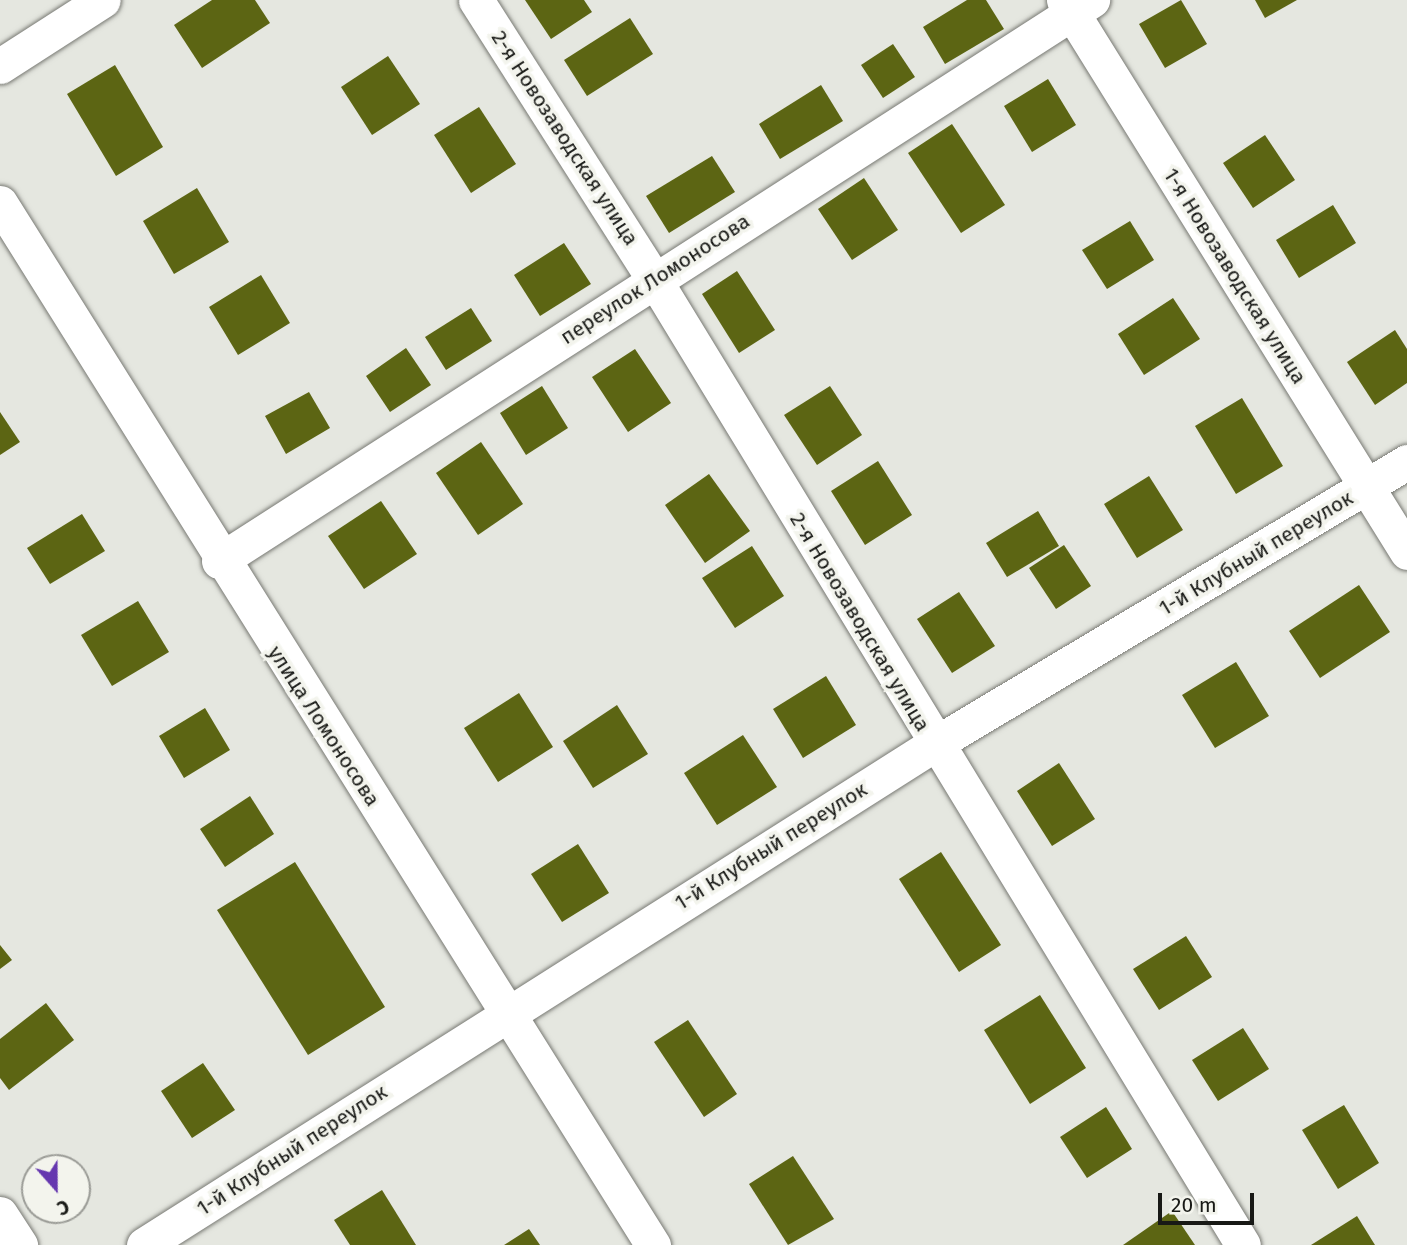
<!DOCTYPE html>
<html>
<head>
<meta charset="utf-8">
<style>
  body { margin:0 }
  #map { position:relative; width:1407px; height:1245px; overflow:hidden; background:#e5e7e0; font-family:"Fira Sans",sans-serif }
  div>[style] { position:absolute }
  .building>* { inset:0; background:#5c6513 }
  .roads { filter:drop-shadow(0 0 2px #787973) drop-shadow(0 0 2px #787973) }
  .minor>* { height:35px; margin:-17.5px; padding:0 17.5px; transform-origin:17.5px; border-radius:17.5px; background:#fff }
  span { translate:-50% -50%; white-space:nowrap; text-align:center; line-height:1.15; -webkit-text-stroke:7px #f3f4ed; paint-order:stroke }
  .street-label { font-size:21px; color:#181916 }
  .north { position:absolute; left:21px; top:1154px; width:70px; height:70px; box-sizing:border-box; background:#f3f4ed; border:2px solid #9b9c97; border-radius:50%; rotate:159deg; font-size:19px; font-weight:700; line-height:28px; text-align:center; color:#181916 }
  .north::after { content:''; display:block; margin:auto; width:24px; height:32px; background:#6537af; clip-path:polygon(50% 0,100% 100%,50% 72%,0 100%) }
  .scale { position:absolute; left:1158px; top:1193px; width:96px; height:32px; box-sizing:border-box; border:4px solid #181916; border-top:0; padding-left:9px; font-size:21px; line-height:24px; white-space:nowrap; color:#181916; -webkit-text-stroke:5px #f3f4ed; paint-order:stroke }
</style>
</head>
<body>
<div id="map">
  <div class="building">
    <div style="clip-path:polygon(212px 0,255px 0,270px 23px,202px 68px,174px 25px)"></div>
    <div style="clip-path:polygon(525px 0,584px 0,592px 12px,551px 39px)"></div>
    <div style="clip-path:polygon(967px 0,986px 0,1004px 29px,945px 64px,923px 27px)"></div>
    <div style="clip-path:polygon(1181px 0,1207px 44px,1165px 68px,1139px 24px)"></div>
    <div style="clip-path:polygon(1255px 0,1297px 0,1265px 18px)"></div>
    <div style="clip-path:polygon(630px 18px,653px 54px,587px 96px,564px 60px)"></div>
    <div style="clip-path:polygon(893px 44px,915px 77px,883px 98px,861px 65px)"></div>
    <div style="clip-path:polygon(388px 56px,420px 104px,372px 135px,341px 87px)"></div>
    <div style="clip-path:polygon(115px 65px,163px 147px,116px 176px,67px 94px)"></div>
    <div style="clip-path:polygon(1048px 79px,1076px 125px,1032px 152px,1004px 106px)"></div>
    <div style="clip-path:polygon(821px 85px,843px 121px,780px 159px,759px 124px)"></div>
    <div style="clip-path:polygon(479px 107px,516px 164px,471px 193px,434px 135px)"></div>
    <div style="clip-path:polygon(952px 124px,1005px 205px,961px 233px,908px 153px)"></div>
    <div style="clip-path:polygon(1265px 135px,1295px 180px,1253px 208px,1223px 163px)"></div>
    <div style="clip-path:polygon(712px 156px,735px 192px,669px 233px,646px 196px)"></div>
    <div style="clip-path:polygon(864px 178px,898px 230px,852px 260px,818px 209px)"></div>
    <div style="clip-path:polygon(197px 188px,229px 242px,174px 274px,143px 221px)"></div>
    <div style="clip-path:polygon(1333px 205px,1356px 243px,1299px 278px,1276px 240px)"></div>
    <div style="clip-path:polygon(1130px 221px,1154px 260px,1107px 289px,1082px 250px)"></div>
    <div style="clip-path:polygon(564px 243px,591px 284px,540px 316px,514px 275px)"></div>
    <div style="clip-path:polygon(737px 271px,775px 330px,739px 353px,702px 294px)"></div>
    <div style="clip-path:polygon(261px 275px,290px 323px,238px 355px,209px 307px)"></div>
    <div style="clip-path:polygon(1173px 298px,1200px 339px,1144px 375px,1118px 334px)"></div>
    <div style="clip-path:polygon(471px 308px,492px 341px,446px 370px,425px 337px)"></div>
    <div style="clip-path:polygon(1395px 330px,1407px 349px,1407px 383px,1375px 405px,1347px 362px)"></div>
    <div style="clip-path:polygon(406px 348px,431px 385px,390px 412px,366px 376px)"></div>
    <div style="clip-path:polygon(635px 349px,671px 403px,628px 432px,592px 377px)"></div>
    <div style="clip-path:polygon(542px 386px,568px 428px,526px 455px,500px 413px)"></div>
    <div style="clip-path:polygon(830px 386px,862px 435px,817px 465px,784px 415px)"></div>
    <div style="clip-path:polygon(309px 392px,330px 428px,286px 454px,265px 416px)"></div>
    <div style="clip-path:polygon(1242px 398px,1283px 466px,1236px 494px,1195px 426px)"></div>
    <div style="clip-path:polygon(0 412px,20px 442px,0 455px)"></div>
    <div style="clip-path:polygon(481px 442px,523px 504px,478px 535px,436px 473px)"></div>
    <div style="clip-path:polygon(878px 461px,912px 515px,865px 545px,831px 491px)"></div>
    <div style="clip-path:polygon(709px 474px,750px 531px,705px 563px,665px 505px)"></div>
    <div style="clip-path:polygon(1149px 476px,1183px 530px,1137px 558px,1104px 504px)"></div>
    <div style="clip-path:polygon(381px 501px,417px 554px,364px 589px,328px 536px)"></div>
    <div style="clip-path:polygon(1038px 511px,1059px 546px,1007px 577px,986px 543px)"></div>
    <div style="clip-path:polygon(82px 514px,105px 551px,50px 584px,27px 548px)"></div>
    <div style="clip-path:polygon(1064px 545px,1091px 586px,1056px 609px,1029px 568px)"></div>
    <div style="clip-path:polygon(752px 546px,784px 596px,735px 628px,702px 578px)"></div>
    <div style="clip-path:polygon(1359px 585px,1390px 632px,1320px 678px,1289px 631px)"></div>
    <div style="clip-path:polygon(959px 592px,995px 646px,952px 673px,917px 619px)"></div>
    <div style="clip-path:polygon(138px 601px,169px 652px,112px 686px,81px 635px)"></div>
    <div style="clip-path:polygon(1236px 662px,1269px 716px,1215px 748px,1182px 695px)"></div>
    <div style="clip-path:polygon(826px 676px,856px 725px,803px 758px,773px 709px)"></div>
    <div style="clip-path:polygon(519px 693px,553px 747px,498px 782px,464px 728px)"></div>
    <div style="clip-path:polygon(617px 705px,648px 754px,593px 788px,563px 741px)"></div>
    <div style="clip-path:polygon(205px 708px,230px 750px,184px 778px,159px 736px)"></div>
    <div style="clip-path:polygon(743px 735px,777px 787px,717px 825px,684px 773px)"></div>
    <div style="clip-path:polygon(1059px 763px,1095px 819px,1052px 846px,1017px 791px)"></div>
    <div style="clip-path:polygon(250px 796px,274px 834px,225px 867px,200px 829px)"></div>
    <div style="clip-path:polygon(578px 844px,609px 893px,562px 922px,531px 874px)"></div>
    <div style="clip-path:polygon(941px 852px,1001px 945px,959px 972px,899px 879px)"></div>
    <div style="clip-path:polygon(295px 862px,385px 1007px,308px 1055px,217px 910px)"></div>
    <div style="clip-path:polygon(1186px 936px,1212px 977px,1159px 1010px,1133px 969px)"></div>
    <div style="clip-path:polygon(0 945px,12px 960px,0 969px)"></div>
    <div style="clip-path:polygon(1040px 995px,1086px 1068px,1030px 1104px,984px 1030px)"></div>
    <div style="clip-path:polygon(46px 1003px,74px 1040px,9px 1090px,0 1078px,0 1039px)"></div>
    <div style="clip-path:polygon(688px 1020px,737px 1094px,704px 1117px,654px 1042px)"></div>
    <div style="clip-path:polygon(1243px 1028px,1269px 1069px,1218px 1101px,1192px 1060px)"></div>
    <div style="clip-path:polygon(203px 1063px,235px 1110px,192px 1138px,161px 1091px)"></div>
    <div style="clip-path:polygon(1344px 1105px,1379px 1163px,1338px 1189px,1302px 1130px)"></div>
    <div style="clip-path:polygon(1106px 1107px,1132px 1149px,1087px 1178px,1060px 1137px)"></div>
    <div style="clip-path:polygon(793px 1156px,834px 1219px,788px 1245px,749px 1184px)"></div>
    <div style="clip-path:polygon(382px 1190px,416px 1245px,350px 1245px,334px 1220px)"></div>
    <div style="clip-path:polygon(1172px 1211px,1195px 1245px,1123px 1245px)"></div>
    <div style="clip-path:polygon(1357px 1216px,1375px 1245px,1311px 1245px)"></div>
    <div style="clip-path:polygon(529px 1229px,540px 1245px,504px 1245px)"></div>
  </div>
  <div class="roads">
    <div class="minor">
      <div style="left:476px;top:0;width:331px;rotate:57.5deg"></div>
      <div style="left:654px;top:279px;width:1131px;rotate:58.63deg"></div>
      <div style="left:1064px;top:0;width:650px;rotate:58.14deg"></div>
      <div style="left:0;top:66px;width:122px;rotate:-32.7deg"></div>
      <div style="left:0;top:203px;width:1230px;rotate:57.93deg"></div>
      <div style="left:219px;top:561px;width:1038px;rotate:-32.73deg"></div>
      <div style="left:0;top:1214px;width:37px;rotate:57deg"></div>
      <div style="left:144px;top:1245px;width:934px;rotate:-32.36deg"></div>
      <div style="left:933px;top:745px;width:552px;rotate:-30.84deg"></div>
    </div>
  </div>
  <div class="street-label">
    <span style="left:565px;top:138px;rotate:57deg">2-я Новозаводская улица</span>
    <span style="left:1235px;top:276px;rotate:58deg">1-я Новозаводская улица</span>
    <span style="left:655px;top:279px;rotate:-33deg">переулок Ломоносова</span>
    <span style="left:1256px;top:553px;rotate:-31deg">1-й Клубный переулок</span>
    <span style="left:860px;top:622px;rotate:59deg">2-я Новозаводская улица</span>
    <span style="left:324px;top:726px;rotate:57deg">улица Ломоносова</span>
    <span style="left:771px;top:846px;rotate:-32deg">1-й Клубный переулок</span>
    <span style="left:292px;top:1150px;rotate:-33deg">1-й Клубный переулок</span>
  </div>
  <div class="north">С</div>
  <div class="scale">20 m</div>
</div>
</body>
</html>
